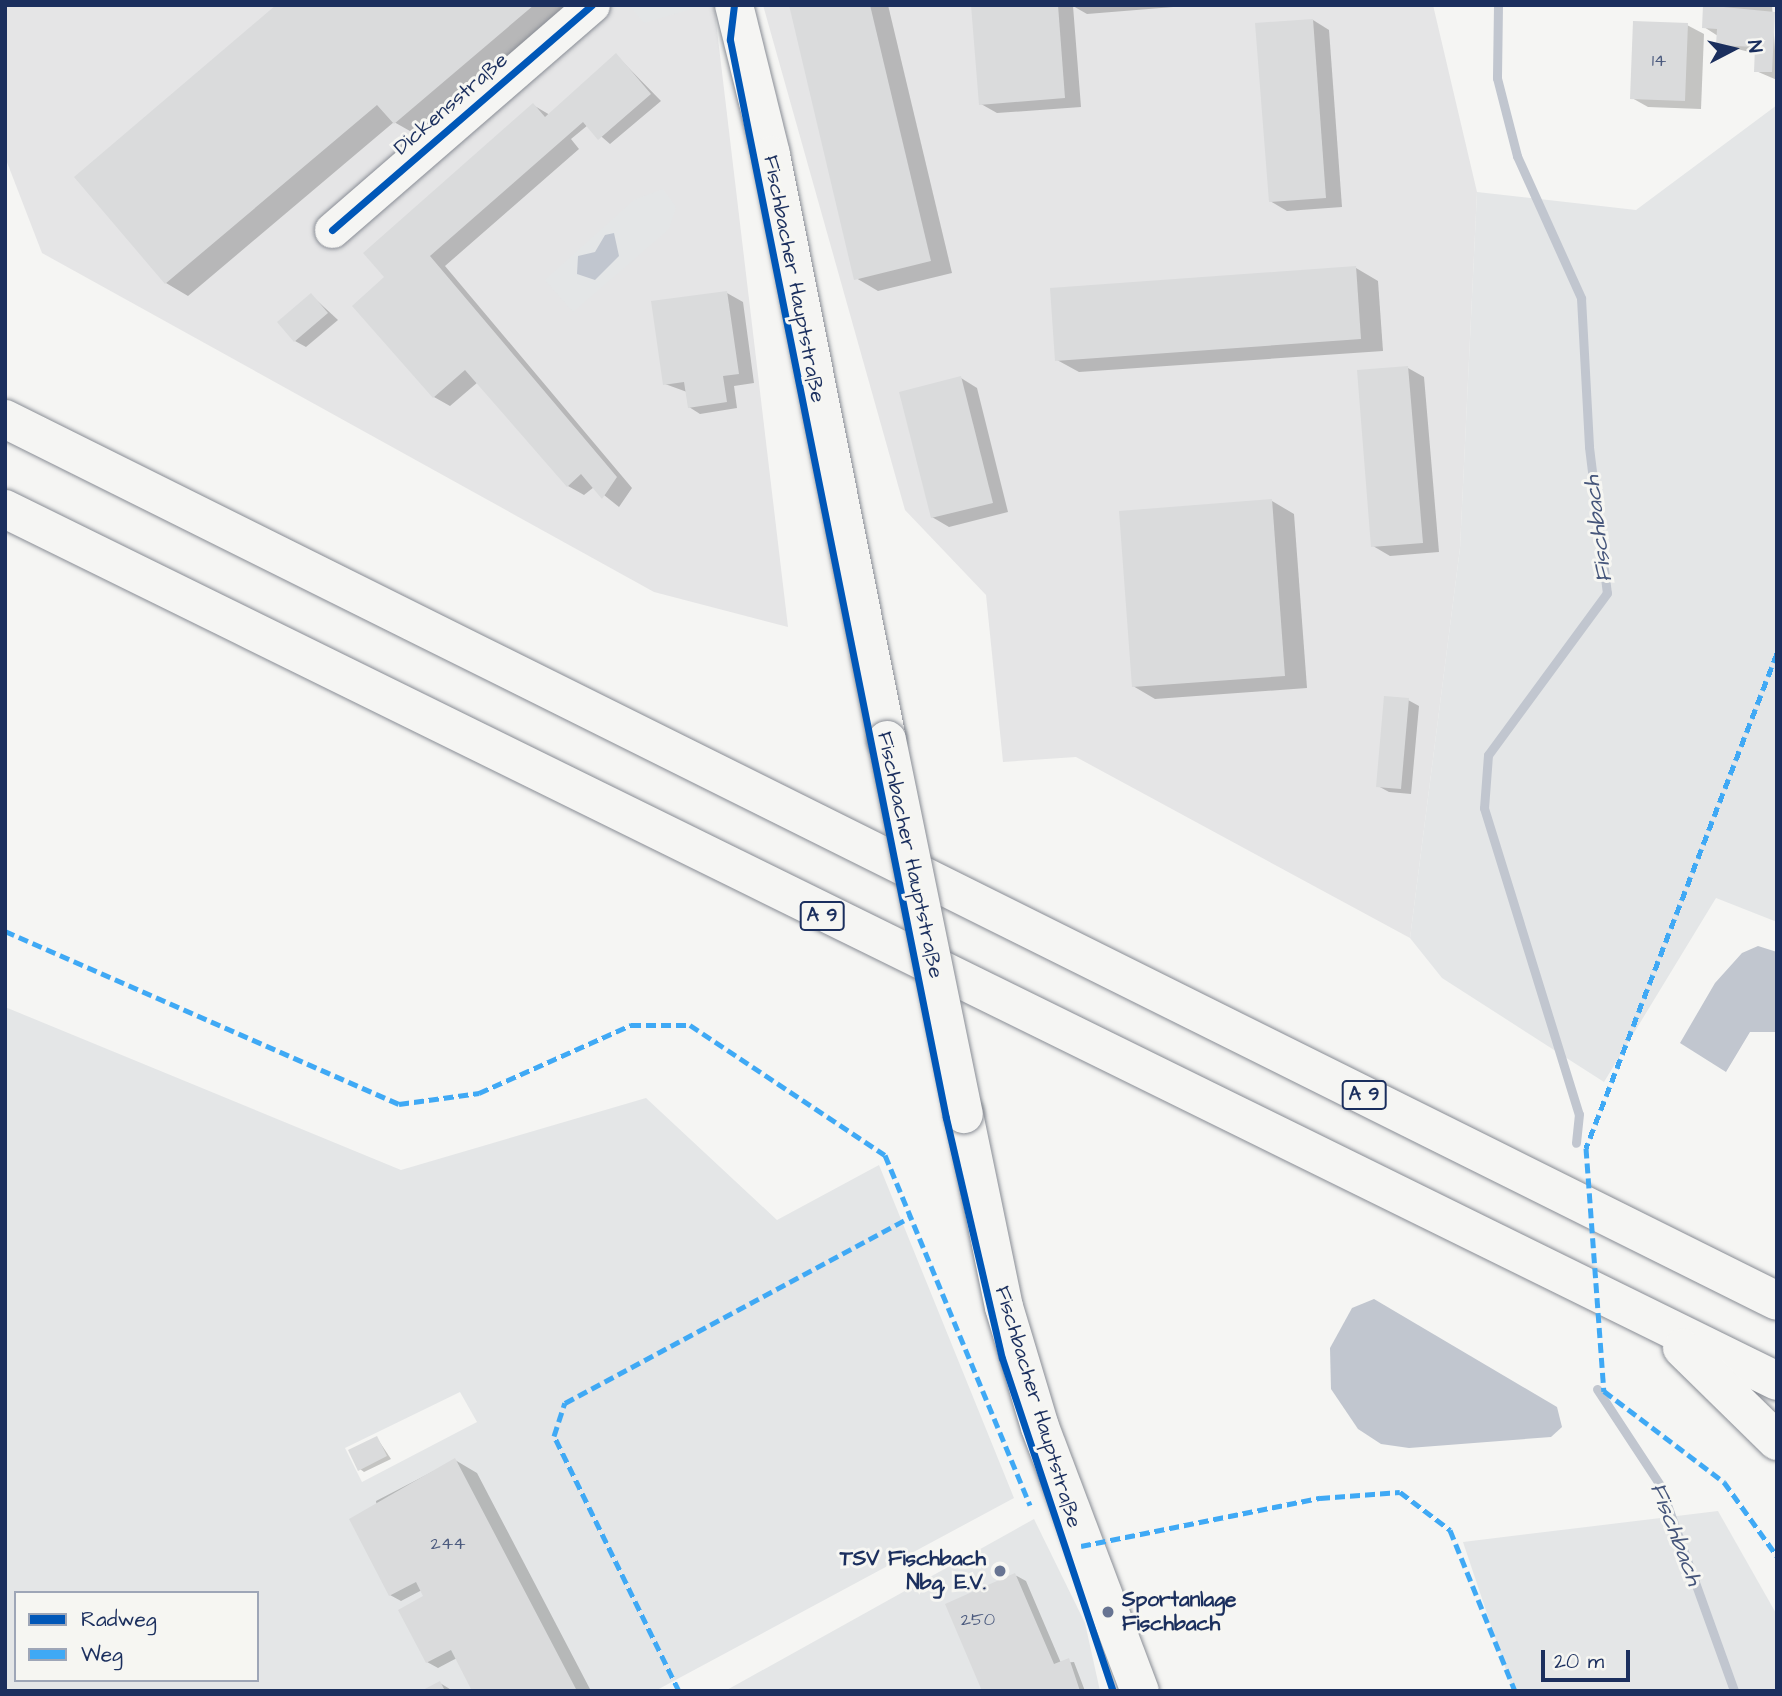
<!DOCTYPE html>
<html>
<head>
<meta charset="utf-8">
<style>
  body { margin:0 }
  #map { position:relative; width:1782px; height:1696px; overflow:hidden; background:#f5f5f3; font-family:"Architects Daughter",sans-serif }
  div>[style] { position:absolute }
  .built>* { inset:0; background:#e5e5e6 }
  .green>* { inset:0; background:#e4e6e7 }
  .water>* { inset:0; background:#c1c6cf }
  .shadow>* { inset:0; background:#0003 }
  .stream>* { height:9px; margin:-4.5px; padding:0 4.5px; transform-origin:4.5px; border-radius:4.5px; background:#c1c6cf }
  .building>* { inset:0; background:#dadbdc }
  .roads { filter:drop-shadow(0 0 2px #898d95) drop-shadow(0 0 2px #898d95) }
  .minor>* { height:35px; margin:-17.5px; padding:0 17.5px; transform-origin:17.5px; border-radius:17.5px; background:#f5f5f3 }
  .secondary>* { height:38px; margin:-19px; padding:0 19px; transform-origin:19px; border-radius:19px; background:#f5f5f3 }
  .motorway>* { height:38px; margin:-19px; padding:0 19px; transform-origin:19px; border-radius:19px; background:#f5f5f3 }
  .bridges { filter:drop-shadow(0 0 2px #898d95) drop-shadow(0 0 2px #898d95) }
  .secondary-bridge>* { height:38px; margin:-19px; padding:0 19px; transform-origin:19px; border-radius:19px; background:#f5f5f3 }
  .quiet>* { height:5px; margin-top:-2.5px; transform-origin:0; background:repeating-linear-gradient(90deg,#3fa9f5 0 10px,transparent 0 15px) }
  .cycleway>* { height:7px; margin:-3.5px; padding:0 3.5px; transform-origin:3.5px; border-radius:3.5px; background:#0057b8 }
  .dots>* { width:19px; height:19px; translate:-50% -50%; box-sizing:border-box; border:4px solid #f6f6f2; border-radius:50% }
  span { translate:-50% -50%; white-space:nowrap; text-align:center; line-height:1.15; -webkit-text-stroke:6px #f6f6f2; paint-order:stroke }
  .number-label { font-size:18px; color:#4b5a7e }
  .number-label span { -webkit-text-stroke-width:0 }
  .shield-label span { padding:2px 5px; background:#f6f6f2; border:2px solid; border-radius:5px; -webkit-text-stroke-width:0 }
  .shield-label { font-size:19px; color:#1b2f5e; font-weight:700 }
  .street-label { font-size:21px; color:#1b2f5e }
  .poi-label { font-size:21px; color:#1b2f5e; font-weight:700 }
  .right { translate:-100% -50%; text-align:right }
  .left { translate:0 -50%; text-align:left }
  .water-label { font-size:23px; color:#46567b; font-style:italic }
  .frame { position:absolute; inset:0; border:7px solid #1b2f5e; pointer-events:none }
  .legend { position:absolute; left:14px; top:1591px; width:245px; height:91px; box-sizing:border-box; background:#f6f6f2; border:2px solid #9ea6b7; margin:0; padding:9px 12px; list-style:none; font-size:21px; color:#1b2f5e }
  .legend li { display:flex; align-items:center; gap:14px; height:35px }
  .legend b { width:35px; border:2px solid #9ea6b7 }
  .north { position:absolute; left:1698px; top:14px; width:70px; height:70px; -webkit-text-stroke:5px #f6f6f2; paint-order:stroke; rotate:83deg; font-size:19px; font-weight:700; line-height:28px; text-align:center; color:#1b2f5e }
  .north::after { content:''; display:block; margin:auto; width:24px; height:32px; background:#1b2f5e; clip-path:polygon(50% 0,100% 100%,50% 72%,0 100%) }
  .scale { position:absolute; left:1541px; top:1650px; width:89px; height:32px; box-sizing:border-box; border:4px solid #1b2f5e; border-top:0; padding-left:9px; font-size:21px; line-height:24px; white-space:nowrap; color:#1b2f5e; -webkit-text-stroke:5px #f6f6f2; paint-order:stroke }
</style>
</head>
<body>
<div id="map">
  <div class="built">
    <div style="clip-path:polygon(5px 5px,714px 5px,788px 627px,654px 592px,42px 253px,5px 157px)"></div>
    <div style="clip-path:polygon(763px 5px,1433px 5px,1477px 192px,1460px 548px,1410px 938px,1076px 757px,1003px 762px,986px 595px,905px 510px)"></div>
  </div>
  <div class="green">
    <div style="clip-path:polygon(629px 5px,705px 5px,644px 23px)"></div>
    <div style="clip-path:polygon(1777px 105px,1777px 922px,1716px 898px,1604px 1082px,1442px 978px,1410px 938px,1460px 548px,1477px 192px,1636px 210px)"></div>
    <div style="clip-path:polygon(663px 189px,676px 207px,669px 229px,573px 312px,545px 280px,634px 200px)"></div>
    <div style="clip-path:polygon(evenodd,5px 1007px,401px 1170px,646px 1098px,777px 1220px,879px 1165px,1014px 1498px,655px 1691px,5px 1691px,5px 1007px,460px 1392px,477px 1422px,362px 1482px,345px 1448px,460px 1392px,5px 1007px,16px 1593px,257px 1593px,257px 1680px,16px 1680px,16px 1593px)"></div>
    <div style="clip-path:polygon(1718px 1511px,1777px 1615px,1777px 1691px,1513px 1691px,1463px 1542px)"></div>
    <div style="clip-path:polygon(1034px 1519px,1085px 1623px,1100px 1691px,725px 1691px)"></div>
  </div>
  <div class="water">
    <div style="clip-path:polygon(614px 233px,619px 256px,595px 280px,577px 274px,578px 256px,595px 252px,605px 235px)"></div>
    <div style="clip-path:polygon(1758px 946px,1777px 952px,1777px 1032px,1750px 1032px,1726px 1072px,1680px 1043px,1715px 983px,1742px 953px)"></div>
    <div style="clip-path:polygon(1374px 1299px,1557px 1407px,1562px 1427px,1551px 1437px,1409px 1448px,1381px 1444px,1358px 1429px,1331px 1389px,1330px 1348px,1352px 1308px)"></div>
  </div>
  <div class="shadow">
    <div style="clip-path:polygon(279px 5px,570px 5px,417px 135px,394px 122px,188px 296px,166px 283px,77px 177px)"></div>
    <div style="clip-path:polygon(790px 5px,888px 5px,952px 273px,878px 291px,856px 278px)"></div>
    <div style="clip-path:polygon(973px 5px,1198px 5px,1087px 14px,1073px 6px,1081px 107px,997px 113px,981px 104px)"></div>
    <div style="clip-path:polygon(1705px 5px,1772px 5px,1777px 80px,1756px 71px,1757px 54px,1718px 44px,1718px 36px,1704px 27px)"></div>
    <div style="clip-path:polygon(1313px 20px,1329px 30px,1342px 207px,1287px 211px,1270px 201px)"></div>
    <div style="clip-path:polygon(1687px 25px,1704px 34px,1701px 109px,1648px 107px,1632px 98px)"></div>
    <div style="clip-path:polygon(616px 55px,661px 101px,610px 144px,588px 125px,571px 139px,579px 149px,445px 266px,632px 488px,619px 507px,594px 487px,584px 495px,568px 486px,478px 382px,450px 406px,434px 397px,386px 277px,533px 105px,550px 115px)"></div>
    <div style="clip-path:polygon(1356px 268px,1378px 281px,1383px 351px,1079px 372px,1057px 360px)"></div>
    <div style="clip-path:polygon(727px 293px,743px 302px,754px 383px,734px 386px,737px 408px,700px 414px,689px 407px,687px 392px,665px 384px)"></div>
    <div style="clip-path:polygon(311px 295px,338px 320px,306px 347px,295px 341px)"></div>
    <div style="clip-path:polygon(1408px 368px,1424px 377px,1439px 552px,1390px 556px,1373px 546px)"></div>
    <div style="clip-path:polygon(961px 378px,977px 388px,1008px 512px,949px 527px,932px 517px)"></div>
    <div style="clip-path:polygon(1272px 501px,1294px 514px,1307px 688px,1155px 699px,1133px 686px)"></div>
    <div style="clip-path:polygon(1408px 700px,1419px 706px,1411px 794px,1389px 792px,1378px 786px)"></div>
    <div style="clip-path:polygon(377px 1438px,391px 1459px,364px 1472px,360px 1469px)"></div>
    <div style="clip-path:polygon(455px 1460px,477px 1473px,591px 1691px,474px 1691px,457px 1658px,438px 1668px,427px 1662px,427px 1601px,422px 1590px,401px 1601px,390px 1595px,376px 1501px)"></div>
    <div style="clip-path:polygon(1015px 1575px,1026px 1581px,1061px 1663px,1074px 1662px,1085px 1691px,984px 1691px)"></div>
    <div style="clip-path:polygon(440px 1683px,453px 1691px,425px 1691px)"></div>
  </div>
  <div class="stream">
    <div style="left:1498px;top:5px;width:73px;rotate:90.8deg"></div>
    <div style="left:1497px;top:78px;width:81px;rotate:75.6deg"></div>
    <div style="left:1517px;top:156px;width:156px;rotate:65.7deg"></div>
    <div style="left:1581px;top:298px;width:149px;rotate:86.9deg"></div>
    <div style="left:1589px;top:447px;width:147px;rotate:83deg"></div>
    <div style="left:1607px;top:593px;width:201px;rotate:126.3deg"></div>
    <div style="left:1488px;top:755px;width:53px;rotate:94.3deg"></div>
    <div style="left:1484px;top:808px;width:320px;rotate:72.8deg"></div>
    <div style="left:1579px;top:1114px;width:29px;rotate:96deg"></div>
    <div style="left:1597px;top:1389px;width:115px;rotate:56.7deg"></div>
    <div style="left:1660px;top:1485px;width:219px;rotate:70.2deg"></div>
  </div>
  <div class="building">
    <div style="clip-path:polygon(276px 5px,534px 5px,394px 124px,377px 105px,165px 284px,74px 177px)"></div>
    <div style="clip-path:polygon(789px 5px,870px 5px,931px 261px,854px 280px)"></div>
    <div style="clip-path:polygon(971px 5px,1058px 5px,1065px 98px,979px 105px)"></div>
    <div style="clip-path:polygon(1703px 5px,1775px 12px,1772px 72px,1754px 72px,1755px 47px,1716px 45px,1717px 29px,1702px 28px)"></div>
    <div style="clip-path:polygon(1313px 19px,1326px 198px,1269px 202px,1255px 23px)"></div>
    <div style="clip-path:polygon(1633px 21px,1688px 23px,1685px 101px,1630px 99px)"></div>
    <div style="clip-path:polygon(616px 53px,651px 94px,598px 140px,583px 122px,430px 256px,617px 477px,602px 499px,581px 474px,567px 487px,465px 370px,433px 398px,352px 306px,384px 277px,363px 253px,533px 103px,545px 117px)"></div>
    <div style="clip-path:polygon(1356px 266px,1361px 339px,1055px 361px,1050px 288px)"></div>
    <div style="clip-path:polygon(727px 291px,739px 374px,723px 376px,727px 402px,688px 408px,684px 382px,663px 385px,651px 301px)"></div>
    <div style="clip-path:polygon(311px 293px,328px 313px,294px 342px,277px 322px)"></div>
    <div style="clip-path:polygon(1408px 366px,1423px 543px,1371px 547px,1357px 370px)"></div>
    <div style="clip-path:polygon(961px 376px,993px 503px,931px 518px,899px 392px)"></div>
    <div style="clip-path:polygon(1272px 499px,1285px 676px,1132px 687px,1119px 511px)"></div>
    <div style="clip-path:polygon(1384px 696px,1409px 698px,1401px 789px,1376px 787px)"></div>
    <div style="clip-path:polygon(377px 1436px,387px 1456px,358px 1471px,348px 1450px)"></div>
    <div style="clip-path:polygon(455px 1458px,577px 1691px,472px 1691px,451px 1650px,426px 1663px,398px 1610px,423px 1596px,416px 1582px,389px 1596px,349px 1519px)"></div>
    <div style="clip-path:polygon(1015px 1573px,1054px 1664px,1069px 1658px,1080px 1691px,982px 1691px,945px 1604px)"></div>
    <div style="clip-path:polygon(440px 1681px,445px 1691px,421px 1691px)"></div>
  </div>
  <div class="roads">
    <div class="minor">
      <div style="left:332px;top:230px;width:344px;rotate:-40.9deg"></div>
    </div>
    <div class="secondary">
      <div style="left:734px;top:5px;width:154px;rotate:76.1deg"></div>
      <div style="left:771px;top:155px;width:596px;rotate:78.78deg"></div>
      <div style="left:964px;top:1114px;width:197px;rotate:78.3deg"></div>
      <div style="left:1004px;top:1307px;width:125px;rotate:73.3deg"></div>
      <div style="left:1040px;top:1427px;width:282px;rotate:69.3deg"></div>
    </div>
    <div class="motorway">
      <div style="left:5px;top:419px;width:1979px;rotate:26.46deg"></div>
      <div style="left:5px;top:509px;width:1975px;rotate:26.2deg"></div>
      <div style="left:1682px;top:1348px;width:133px;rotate:44.4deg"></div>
    </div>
  </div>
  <div class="bridges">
    <div class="secondary-bridge">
      <div style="left:887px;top:740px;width:382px;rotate:78.4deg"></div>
    </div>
  </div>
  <div class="quiet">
    <div style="left:1777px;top:653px;width:531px;rotate:111.1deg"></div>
    <div style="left:1586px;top:1148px;width:244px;rotate:85.8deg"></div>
    <div style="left:1604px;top:1391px;width:151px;rotate:37.2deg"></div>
    <div style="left:1724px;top:1482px;width:91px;rotate:54.4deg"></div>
    <div style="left:5px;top:931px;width:430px;rotate:23.7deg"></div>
    <div style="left:399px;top:1104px;width:81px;rotate:-7.8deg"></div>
    <div style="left:479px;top:1093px;width:167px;rotate:-24.1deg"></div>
    <div style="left:631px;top:1025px;width:59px"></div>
    <div style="left:690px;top:1025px;width:234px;rotate:33.7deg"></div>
    <div style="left:885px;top:1155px;width:379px;rotate:67.5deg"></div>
    <div style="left:1081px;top:1546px;width:244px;rotate:-11.4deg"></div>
    <div style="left:1320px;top:1498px;width:80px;rotate:-4.3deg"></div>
    <div style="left:1400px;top:1492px;width:63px;rotate:37.2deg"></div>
    <div style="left:1450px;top:1530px;width:174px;rotate:68deg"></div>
    <div style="left:679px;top:1691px;width:284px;rotate:-116.1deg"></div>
    <div style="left:554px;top:1436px;width:35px;rotate:-72deg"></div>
    <div style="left:565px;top:1403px;width:391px;rotate:-28.3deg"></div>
  </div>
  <div class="cycleway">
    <div style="left:734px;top:5px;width:35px;rotate:97deg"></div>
    <div style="left:730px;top:40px;width:1099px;rotate:78.67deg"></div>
    <div style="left:946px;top:1118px;width:246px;rotate:76.9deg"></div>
    <div style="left:1002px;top:1358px;width:351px;rotate:71.6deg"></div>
    <div style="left:332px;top:230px;width:344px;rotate:-40.9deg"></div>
  </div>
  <div class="dots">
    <div style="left:1000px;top:1571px;background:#677492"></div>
    <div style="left:1108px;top:1612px;background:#677492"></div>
  </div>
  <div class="number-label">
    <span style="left:1659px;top:61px">14</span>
    <span style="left:448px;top:1544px">244</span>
    <span style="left:978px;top:1620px">250</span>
  </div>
  <div class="shield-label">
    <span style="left:822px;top:916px">A 9</span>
    <span style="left:1364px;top:1095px">A 9</span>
  </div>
  <div class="street-label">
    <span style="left:451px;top:104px;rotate:-41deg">Dickensstraße</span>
    <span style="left:794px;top:279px;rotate:79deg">Fischbacher Hauptstraße</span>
    <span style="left:910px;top:855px;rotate:78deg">Fischbacher Hauptstraße</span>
    <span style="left:1038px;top:1407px;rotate:73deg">Fischbacher Hauptstraße</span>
  </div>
  <div class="poi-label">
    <span class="right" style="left:986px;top:1571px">TSV Fischbach<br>Nbg, E.V.</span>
    <span class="left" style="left:1122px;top:1612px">Sportanlage<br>Fischbach</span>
  </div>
  <div class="water-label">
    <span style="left:1598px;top:529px;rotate:-97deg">Fischbach</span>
    <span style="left:1676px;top:1534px;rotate:69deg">Fischbach</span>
  </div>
  <div class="frame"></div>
  <ul class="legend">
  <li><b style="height:9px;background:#0057b8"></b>Radweg</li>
  <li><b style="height:9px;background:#3fa9f5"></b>Weg</li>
  </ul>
  <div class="north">N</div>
  <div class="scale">20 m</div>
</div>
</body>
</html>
